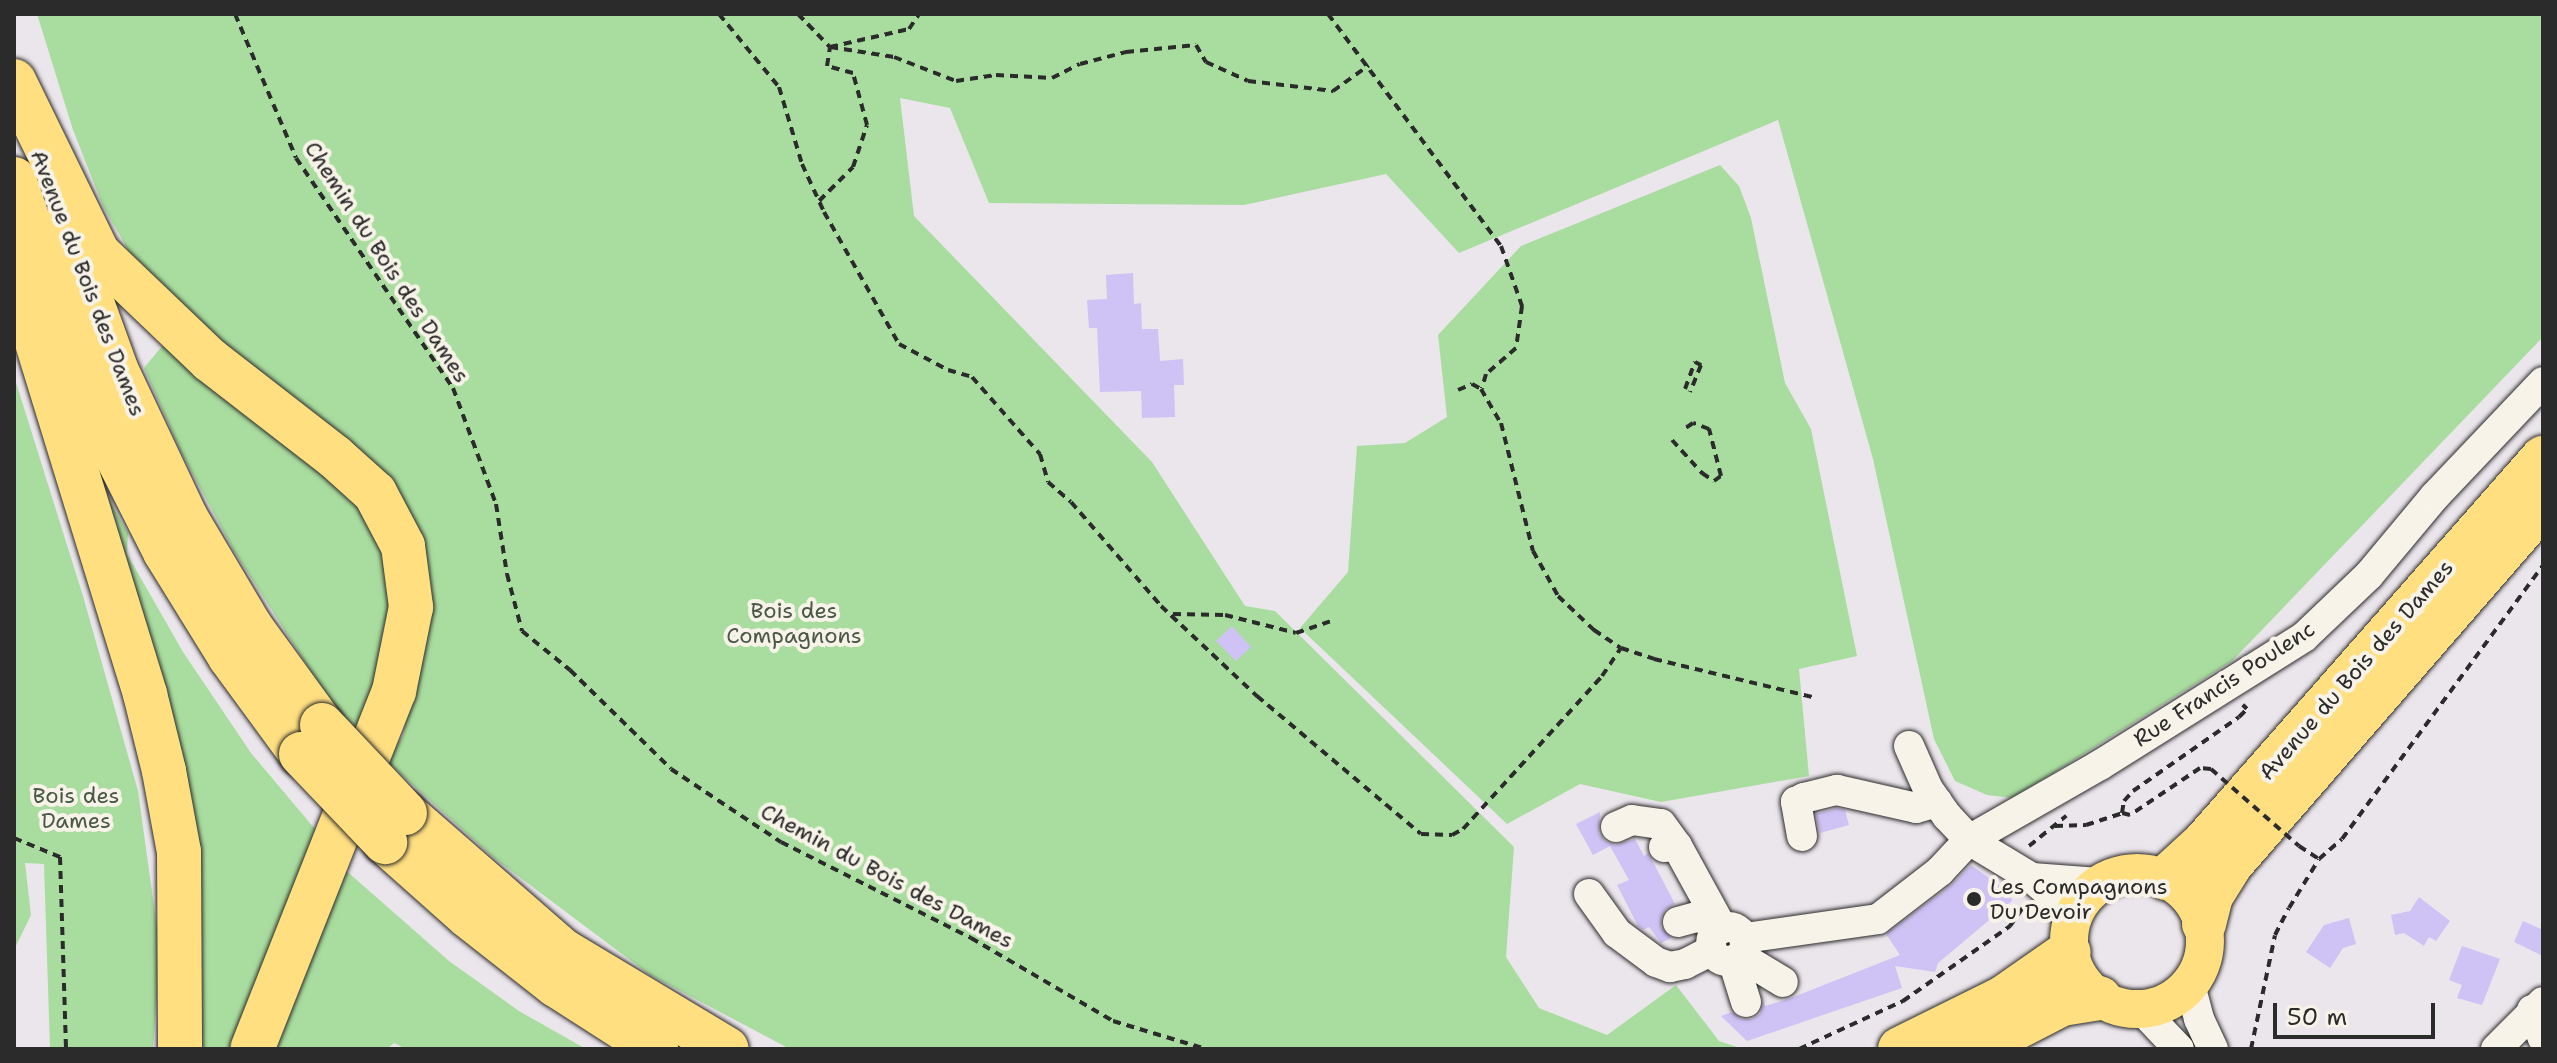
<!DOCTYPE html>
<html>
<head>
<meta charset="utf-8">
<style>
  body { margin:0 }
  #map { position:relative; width:2557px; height:1063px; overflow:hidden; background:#ebe5ec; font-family:"Shantell Sans",sans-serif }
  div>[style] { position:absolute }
  .green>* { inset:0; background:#a9dd9f }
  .building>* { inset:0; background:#cfc3f5 }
  .path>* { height:4px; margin-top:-2px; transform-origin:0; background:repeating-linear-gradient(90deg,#2b2b2b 0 8px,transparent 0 14px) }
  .roads { filter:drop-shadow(0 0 2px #2b2b2b) drop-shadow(0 0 2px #2b2b2b) }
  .minor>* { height:30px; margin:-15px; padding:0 15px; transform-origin:15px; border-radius:15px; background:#f7f3e8 }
  .minor>.ring { margin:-15px; padding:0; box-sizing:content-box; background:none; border:30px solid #f7f3e8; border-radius:50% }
  .major>* { height:38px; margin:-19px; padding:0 19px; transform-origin:19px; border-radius:19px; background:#ffdf80 }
  .major>.ring { margin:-19px; padding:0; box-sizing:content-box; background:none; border:38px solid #ffdf80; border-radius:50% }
  .highway>* { height:44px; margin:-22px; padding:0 22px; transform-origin:22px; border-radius:22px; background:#ffdf80 }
  .path-bridge>* { height:4px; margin-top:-2px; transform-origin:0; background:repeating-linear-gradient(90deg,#2b2b2b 0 8px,transparent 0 14px) }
  .bridges { filter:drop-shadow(0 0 2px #2b2b2b) drop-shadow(0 0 2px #2b2b2b) }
  .highway-bridge>* { height:44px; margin:-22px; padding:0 22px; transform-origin:22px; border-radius:22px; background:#ffdf80 }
  .dots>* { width:22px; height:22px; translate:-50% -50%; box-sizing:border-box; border:4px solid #f7f3e8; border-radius:50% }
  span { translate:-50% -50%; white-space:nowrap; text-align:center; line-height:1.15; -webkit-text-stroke:8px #f7f3e8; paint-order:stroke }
  .street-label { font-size:22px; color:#2b2b2b }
  .park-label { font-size:22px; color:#4a5848 }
  .poi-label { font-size:22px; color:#2b2b2b }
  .left { translate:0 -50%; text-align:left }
  .frame { position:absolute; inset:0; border:16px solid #2b2b2b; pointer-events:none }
  .scale { position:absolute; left:2273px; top:1003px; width:162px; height:36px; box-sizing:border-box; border:4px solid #2b2b2b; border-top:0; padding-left:10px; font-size:24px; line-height:28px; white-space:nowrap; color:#2b2b2b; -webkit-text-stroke:6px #f7f3e8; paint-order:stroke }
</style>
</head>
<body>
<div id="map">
  <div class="green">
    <div style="clip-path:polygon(37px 14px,2543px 14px,2543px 337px,2232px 661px,2013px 798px,1987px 795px,1955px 781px,1934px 739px,1873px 459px,1778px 120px,1459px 253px,1386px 174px,1244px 205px,989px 203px,950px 108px,900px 98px,914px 216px,1152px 462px,1245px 606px,1275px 611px,1514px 847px,1506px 957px,1539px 1008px,1607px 1035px,1676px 985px,1719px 1041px,1743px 1049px,790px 1049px,650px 975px,494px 858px,385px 760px,403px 736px,426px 606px,420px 547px,178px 312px,134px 260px,103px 206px,73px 130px)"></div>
    <div style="clip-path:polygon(1720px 165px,1739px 186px,1751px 218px,1785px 383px,1811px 429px,1857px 656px,1799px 669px,1809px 776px,1661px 802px,1580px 784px,1507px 824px,1300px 628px,1348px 572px,1357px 446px,1405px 443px,1447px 417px,1438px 335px,1521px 246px)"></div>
    <div style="clip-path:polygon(167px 340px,347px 484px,396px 577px,364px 742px,324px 692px,234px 551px,181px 452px,144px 368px)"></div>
    <div style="clip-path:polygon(14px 376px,83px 596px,138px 791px,160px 949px,153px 1049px,50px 1049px,44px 864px,25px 863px,31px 915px,14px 950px)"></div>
    <div style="clip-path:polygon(100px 484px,128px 533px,127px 554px,183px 652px,251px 753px,320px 835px,232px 1049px,188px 1049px,190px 1014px)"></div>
    <div style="clip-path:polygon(342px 867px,449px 961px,519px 1011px,586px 1049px,406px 1049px,394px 1043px,387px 1049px,271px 1049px)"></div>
  </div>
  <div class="building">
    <div style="clip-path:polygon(1133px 273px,1134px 304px,1141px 303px,1142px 329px,1158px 329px,1160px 361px,1183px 359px,1184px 385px,1174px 385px,1175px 417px,1142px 418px,1141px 391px,1100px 392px,1097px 328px,1089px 328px,1087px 300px,1107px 299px,1106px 275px)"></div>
    <div style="clip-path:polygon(1232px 626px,1251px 647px,1236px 661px,1216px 641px)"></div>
    <div style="clip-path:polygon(1837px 808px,1845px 810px,1849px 825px,1820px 833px,1816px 814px)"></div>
    <div style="clip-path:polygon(1600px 812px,1599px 833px,1605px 841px,1615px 845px,1635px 839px,1644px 856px,1648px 853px,1652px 860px,1675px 904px,1666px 909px,1661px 918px,1661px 927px,1671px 938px,1661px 943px,1649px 927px,1643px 930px,1638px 926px,1617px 885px,1629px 880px,1610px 846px,1593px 855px,1576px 824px)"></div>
    <div style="clip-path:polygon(1971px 865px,2010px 893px,2012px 901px,1938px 963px,1935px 972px,1895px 966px,1902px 988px,1747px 1041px,1721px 1016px,1732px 1012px,1741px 1019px,1752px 1019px,1760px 1014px,1763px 1002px,1765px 1006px,1791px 998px,1900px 955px,1886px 934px,1951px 885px)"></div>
    <div style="clip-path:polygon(2419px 897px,2450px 921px,2436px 941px,2429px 937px,2424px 946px,2404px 933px,2395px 935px,2391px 915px,2410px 911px)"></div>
    <div style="clip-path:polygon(2349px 918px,2356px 944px,2343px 948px,2330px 968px,2306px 952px,2324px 925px)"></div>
    <div style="clip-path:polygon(2523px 921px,2543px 930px,2543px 956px,2514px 942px)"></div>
    <div style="clip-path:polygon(2462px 946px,2500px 959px,2482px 1005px,2457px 998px,2462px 985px,2449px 980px)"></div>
  </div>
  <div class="path">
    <div style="left:235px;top:14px;width:156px;rotate:67deg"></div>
    <div style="left:296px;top:158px;width:278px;rotate:55.7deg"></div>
    <div style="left:453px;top:388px;width:124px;rotate:69.7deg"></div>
    <div style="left:496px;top:504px;width:71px;rotate:81.1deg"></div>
    <div style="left:507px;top:574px;width:59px;rotate:75.3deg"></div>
    <div style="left:522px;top:631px;width:62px;rotate:39.1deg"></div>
    <div style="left:570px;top:670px;width:141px;rotate:44.4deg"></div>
    <div style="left:671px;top:769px;width:132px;rotate:33.6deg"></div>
    <div style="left:781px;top:842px;width:213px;rotate:26.8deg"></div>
    <div style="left:971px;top:938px;width:164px;rotate:30.3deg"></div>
    <div style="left:1113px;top:1021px;width:97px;rotate:16.8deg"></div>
    <div style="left:719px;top:14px;width:94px;rotate:50.6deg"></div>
    <div style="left:779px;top:87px;width:80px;rotate:73.4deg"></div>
    <div style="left:802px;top:164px;width:53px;rotate:65.4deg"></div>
    <div style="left:824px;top:212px;width:152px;rotate:60.4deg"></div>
    <div style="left:899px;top:344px;width:55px;rotate:28deg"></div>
    <div style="left:948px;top:370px;width:25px;rotate:16deg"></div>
    <div style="left:972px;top:377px;width:103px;rotate:48.6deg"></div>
    <div style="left:1040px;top:454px;width:29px;rotate:74deg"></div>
    <div style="left:1048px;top:482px;width:30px;rotate:41deg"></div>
    <div style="left:1071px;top:502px;width:138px;rotate:49.1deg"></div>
    <div style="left:1161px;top:606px;width:132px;rotate:43.2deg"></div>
    <div style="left:1257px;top:696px;width:214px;rotate:40.1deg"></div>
    <div style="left:1421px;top:834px;width:31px;rotate:2deg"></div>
    <div style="left:1452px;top:835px;width:13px;rotate:-29deg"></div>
    <div style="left:1463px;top:829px;width:207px;rotate:-47.7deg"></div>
    <div style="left:1602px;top:676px;width:34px;rotate:-56deg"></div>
    <div style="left:798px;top:14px;width:46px;rotate:45.9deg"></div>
    <div style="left:830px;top:47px;width:65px;rotate:8.9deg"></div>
    <div style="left:894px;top:57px;width:66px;rotate:21.2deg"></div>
    <div style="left:956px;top:81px;width:40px;rotate:-8.5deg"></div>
    <div style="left:996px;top:75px;width:56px;rotate:3.1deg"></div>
    <div style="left:1052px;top:78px;width:31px;rotate:-27deg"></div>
    <div style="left:1080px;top:64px;width:48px;rotate:-14.6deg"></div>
    <div style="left:1126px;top:52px;width:70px;rotate:-5.7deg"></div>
    <div style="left:1196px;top:45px;width:20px;rotate:60deg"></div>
    <div style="left:1206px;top:62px;width:46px;rotate:24.3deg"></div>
    <div style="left:1248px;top:81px;width:86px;rotate:6.7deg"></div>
    <div style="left:1333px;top:91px;width:44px;rotate:-35.8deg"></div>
    <div style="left:1328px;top:14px;width:289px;rotate:53.3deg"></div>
    <div style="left:1501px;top:246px;width:64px;rotate:70.7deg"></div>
    <div style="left:1522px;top:306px;width:42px;rotate:98.1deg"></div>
    <div style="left:1516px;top:348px;width:40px;rotate:139deg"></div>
    <div style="left:1486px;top:374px;width:15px;rotate:106deg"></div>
    <div style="left:819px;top:201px;width:48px;rotate:-45deg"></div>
    <div style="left:853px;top:167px;width:44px;rotate:-71.6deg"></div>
    <div style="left:867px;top:125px;width:54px;rotate:-105.1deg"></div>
    <div style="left:853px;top:73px;width:27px;rotate:-165deg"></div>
    <div style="left:827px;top:66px;width:19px;rotate:-81deg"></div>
    <div style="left:830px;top:47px;width:81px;rotate:-12.8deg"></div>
    <div style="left:909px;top:29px;width:18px;rotate:-56deg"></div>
    <div style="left:1685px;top:389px;width:29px;rotate:-70deg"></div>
    <div style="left:1695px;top:362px;width:7px;rotate:27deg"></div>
    <div style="left:1701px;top:365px;width:29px;rotate:112deg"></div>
    <div style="left:1458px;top:390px;width:15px;rotate:-23deg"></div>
    <div style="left:1472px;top:384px;width:10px;rotate:29deg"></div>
    <div style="left:1481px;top:389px;width:39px;rotate:60deg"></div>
    <div style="left:1501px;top:423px;width:132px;rotate:76deg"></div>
    <div style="left:1533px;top:551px;width:51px;rotate:60.9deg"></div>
    <div style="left:1558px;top:596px;width:50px;rotate:43.4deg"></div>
    <div style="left:1594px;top:630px;width:32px;rotate:34deg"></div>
    <div style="left:1621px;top:648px;width:35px;rotate:18deg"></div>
    <div style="left:1654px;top:659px;width:167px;rotate:13.5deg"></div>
    <div style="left:1672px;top:440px;width:45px;rotate:47.7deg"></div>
    <div style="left:1702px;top:473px;width:14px;rotate:34deg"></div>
    <div style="left:1714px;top:481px;width:9px;rotate:-36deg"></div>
    <div style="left:1721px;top:476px;width:49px;rotate:-104.3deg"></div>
    <div style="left:1709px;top:429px;width:17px;rotate:-159deg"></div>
    <div style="left:1693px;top:423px;width:11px;rotate:146deg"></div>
    <div style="left:1173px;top:614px;width:52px;rotate:1.1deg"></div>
    <div style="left:1225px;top:615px;width:73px;rotate:14.2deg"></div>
    <div style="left:1296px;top:633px;width:36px;rotate:-19deg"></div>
    <div style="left:2211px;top:769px;width:11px;rotate:-175deg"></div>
    <div style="left:2200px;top:768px;width:84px;rotate:146.1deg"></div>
    <div style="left:2130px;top:815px;width:8px;rotate:-166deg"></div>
    <div style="left:2122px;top:813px;width:12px;rotate:-81deg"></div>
    <div style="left:2124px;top:801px;width:13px;rotate:-48deg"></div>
    <div style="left:2133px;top:791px;width:129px;rotate:-34.9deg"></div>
    <div style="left:2239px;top:717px;width:11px;rotate:-45deg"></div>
    <div style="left:2247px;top:709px;width:6px;rotate:-135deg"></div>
    <div style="left:2055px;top:826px;width:31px;rotate:-2deg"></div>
    <div style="left:2086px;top:825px;width:38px;rotate:-18deg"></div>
    <div style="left:14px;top:838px;width:50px;rotate:22.4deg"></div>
    <div style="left:60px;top:857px;width:192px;rotate:88.2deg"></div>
    <div style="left:2029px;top:846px;width:48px;rotate:-39deg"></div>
    <div style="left:2299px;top:846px;width:24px;rotate:33deg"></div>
    <div style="left:1799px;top:1049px;width:115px;rotate:-24.8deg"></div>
    <div style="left:1903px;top:1001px;width:131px;rotate:-35deg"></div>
    <div style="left:2010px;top:926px;width:24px;rotate:-55deg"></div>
    <div style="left:2251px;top:1049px;width:116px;rotate:-78.1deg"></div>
    <div style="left:2275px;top:935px;width:30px;rotate:-63deg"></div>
    <div style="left:2289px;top:908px;width:57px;rotate:-58.5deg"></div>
    <div style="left:2319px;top:859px;width:30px;rotate:-41deg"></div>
    <div style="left:2342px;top:839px;width:340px;rotate:-53.7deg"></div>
  </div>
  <div class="roads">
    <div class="minor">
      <div style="left:1909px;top:746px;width:47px;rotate:66.2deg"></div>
      <div style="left:1928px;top:789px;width:33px;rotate:55deg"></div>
      <div style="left:1947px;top:816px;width:33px;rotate:47deg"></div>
      <div style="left:1969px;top:840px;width:74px;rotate:31.1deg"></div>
      <div style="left:2032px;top:878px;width:35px;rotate:41deg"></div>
      <div style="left:2058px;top:901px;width:25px;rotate:61deg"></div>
      <div style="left:1616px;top:827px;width:17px;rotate:-24deg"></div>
      <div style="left:1632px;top:820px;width:29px;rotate:8deg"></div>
      <div style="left:1661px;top:824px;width:27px;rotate:54deg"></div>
      <div style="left:1802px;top:836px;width:35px;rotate:-100deg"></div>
      <div style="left:1796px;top:802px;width:9px;rotate:-27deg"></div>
      <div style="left:1804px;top:798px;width:34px;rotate:-14deg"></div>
      <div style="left:1837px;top:790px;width:81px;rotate:12.8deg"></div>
      <div style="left:1916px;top:808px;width:22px;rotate:-16deg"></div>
      <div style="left:1664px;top:847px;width:13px;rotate:-4deg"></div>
      <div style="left:1677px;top:846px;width:94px;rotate:61.2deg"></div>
      <div style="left:2032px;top:878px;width:67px;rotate:4.3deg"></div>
      <div style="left:1589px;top:894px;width:48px;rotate:54.3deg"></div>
      <div style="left:1617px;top:933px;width:49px;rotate:36.6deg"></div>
      <div style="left:1656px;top:962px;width:15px;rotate:20deg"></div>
      <div style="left:1670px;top:967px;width:15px;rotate:-11deg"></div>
      <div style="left:1685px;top:964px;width:30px;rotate:-27deg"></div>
      <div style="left:1678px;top:922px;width:20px;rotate:-15deg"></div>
      <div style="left:1697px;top:917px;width:14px;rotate:12deg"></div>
      <div style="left:1711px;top:920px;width:14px;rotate:36deg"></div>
      <div class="ring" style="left:1711px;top:927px;width:4px;height:4px"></div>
      <div style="left:1745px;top:938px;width:134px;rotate:-8.1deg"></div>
      <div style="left:1878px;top:919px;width:78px;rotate:-37.7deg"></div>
      <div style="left:1940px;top:871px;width:42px;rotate:-46.9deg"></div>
      <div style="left:1969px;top:840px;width:151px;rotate:-29.8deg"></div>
      <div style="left:2100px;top:765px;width:241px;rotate:-32.1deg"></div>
      <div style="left:2304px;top:637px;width:90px;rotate:-43.6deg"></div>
      <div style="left:2369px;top:575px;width:103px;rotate:-50.1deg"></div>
      <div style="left:2435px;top:496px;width:157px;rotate:-46.5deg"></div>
      <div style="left:1740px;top:956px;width:50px;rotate:31.2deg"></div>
      <div style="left:1733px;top:960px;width:44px;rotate:72.8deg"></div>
      <div style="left:2190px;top:985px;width:35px;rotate:75deg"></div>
      <div style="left:2199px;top:1019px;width:33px;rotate:65deg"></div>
      <div style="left:2141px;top:1009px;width:55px;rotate:46.5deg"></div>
      <div style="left:2532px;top:1010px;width:30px;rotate:69deg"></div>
      <div style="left:2496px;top:1049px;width:66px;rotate:-45deg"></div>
    </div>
    <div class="major">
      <div class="ring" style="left:2069px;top:873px;width:98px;height:98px"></div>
    </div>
    <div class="highway">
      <div style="left:14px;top:81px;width:191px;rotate:64deg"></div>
      <div style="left:98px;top:253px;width:155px;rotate:43.7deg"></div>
      <div style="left:210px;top:360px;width:158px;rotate:37.8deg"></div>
      <div style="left:335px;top:457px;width:54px;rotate:42deg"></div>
      <div style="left:375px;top:493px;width:60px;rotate:62.2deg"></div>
      <div style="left:403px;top:546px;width:62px;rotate:82.5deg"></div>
      <div style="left:411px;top:607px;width:86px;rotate:101.4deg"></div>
      <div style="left:394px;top:691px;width:385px;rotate:111.6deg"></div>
      <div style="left:14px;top:179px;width:155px;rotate:71.2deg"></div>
      <div style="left:64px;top:326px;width:123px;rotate:68.6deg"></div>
      <div style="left:109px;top:441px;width:124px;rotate:63.2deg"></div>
      <div style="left:165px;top:552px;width:123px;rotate:58.2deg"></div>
      <div style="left:230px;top:657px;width:120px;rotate:53.8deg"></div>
      <div style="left:64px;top:225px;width:153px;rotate:70.1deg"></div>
      <div style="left:116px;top:369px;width:165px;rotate:64.8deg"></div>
      <div style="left:186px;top:518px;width:126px;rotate:59.3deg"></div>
      <div style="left:250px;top:626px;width:122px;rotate:54deg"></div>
      <div style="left:14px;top:268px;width:446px;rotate:72.9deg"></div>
      <div style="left:145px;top:694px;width:79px;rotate:76.1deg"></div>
      <div style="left:164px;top:771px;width:82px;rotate:79.5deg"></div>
      <div style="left:179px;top:852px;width:197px;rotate:89.7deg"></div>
      <div style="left:405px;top:813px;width:208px;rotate:41.1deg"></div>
      <div style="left:562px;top:950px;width:192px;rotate:31deg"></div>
      <div style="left:385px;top:842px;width:111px;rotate:41.7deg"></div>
      <div style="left:468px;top:916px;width:112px;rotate:38.1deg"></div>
      <div style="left:556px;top:985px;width:119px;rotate:32.6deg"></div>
      <div style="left:2166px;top:878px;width:53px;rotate:-42.7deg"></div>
      <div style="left:2205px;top:842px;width:512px;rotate:-48.65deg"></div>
      <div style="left:2204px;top:924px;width:29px;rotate:-76deg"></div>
      <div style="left:2211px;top:896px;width:38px;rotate:-58deg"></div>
      <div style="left:2231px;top:864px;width:476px;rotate:-49deg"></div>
      <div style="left:1900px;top:1049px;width:115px;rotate:-26.3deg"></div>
      <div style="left:2003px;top:998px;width:80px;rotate:-34.9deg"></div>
      <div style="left:1975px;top:1049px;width:98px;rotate:-27.3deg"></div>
      <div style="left:2062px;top:1004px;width:38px;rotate:-9deg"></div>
    </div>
  </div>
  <div class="path-bridge">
    <div style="left:2211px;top:769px;width:117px;rotate:41.2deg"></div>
  </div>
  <div class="bridges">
    <div class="highway-bridge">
      <div style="left:322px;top:725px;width:121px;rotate:46.7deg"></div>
      <div style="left:301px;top:754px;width:122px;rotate:46.3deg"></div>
    </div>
  </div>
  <div class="dots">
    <div style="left:1974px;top:899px;background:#2b2b2b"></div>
  </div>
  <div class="street-label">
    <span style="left:387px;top:262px;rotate:57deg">Chemin du Bois des Dames</span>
    <span style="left:88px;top:283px;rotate:69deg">Avenue du Bois des Dames</span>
    <span style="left:2356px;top:670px;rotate:-49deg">Avenue du Bois des Dames</span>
    <span style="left:2224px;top:684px;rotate:-33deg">Rue Francis Poulenc</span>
    <span style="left:887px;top:876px;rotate:28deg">Chemin du Bois des Dames</span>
  </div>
  <div class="park-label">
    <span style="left:794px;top:623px">Bois des<br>Compagnons</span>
    <span style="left:76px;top:808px">Bois des<br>Dames</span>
  </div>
  <div class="poi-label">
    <span class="left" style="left:1990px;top:899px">Les Compagnons<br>Du Devoir</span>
  </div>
  <div class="frame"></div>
  <div class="scale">50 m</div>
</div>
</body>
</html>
